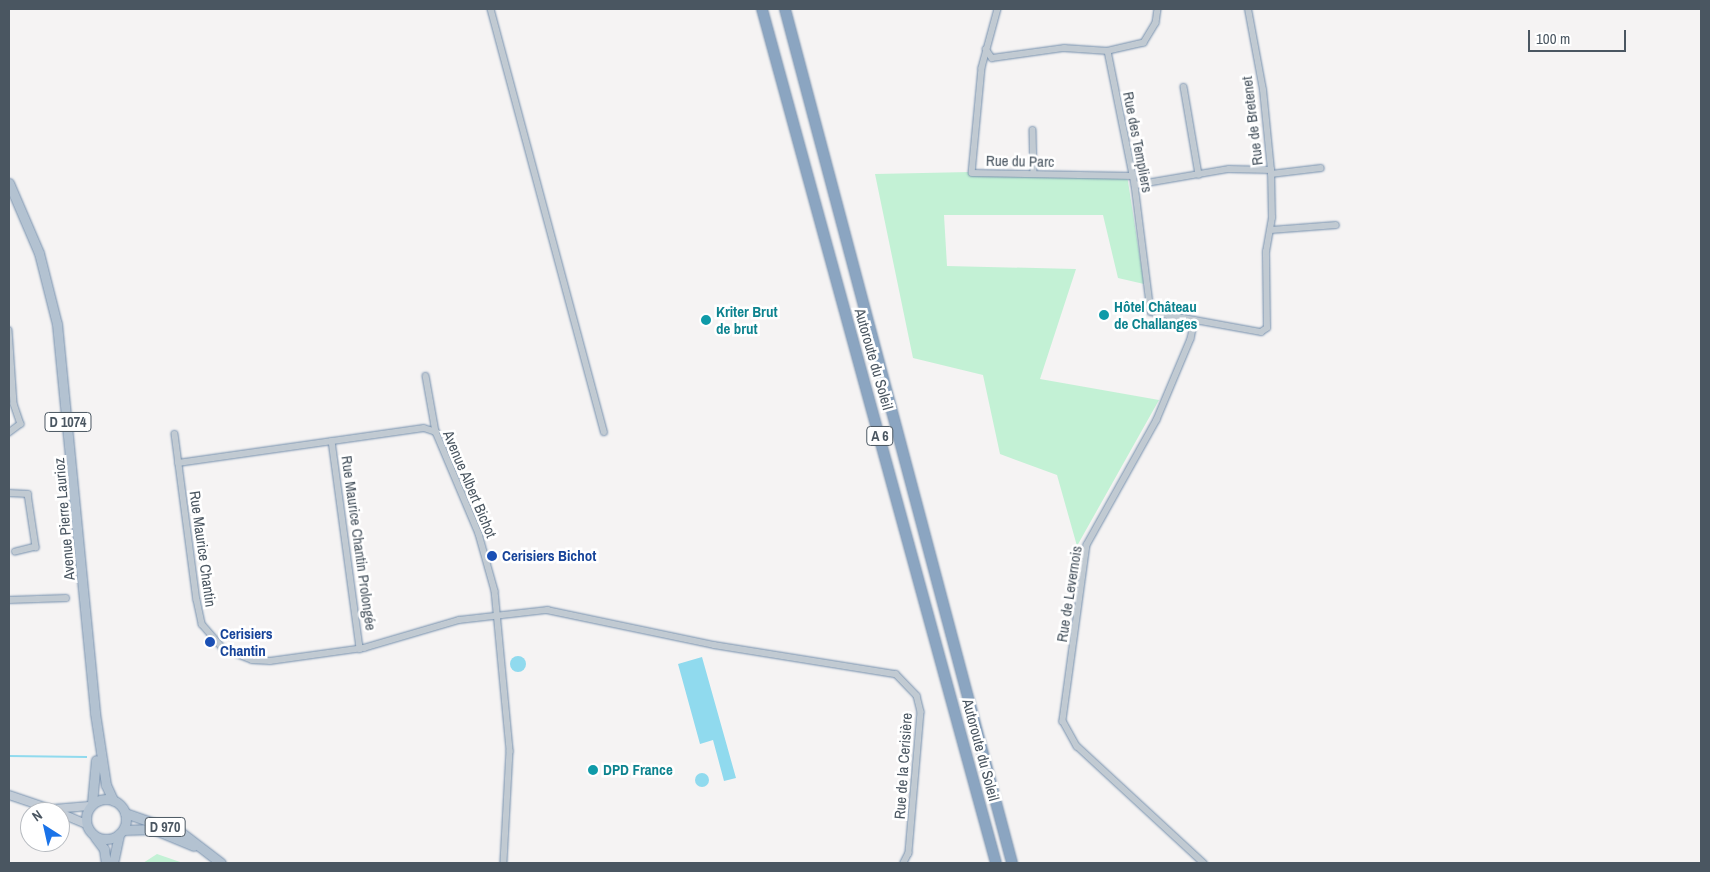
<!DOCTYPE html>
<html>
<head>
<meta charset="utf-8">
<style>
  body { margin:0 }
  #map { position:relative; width:1710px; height:872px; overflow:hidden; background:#f5f3f3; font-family:"Archivo Narrow",sans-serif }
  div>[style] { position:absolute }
  .green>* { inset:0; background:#c3f1d5 }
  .water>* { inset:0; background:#90daee }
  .round { border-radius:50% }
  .roads { filter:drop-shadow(0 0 1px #7690ad) drop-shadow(0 0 1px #7690ad) }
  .minor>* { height:5.5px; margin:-2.75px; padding:0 2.75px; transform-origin:2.75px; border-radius:2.75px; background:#c1cad2 }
  .secondary>* { height:8px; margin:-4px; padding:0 4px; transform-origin:4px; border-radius:4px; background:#c1cbd6 }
  .primary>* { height:9px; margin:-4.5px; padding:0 4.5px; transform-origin:4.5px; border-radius:4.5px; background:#b3c2d1 }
  .primary>.ring { margin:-4.5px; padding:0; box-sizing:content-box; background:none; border:9px solid #b3c2d1; border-radius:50% }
  .motorway>* { height:10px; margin:-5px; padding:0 5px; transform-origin:5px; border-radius:5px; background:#8ba5c1 }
  .dots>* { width:14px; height:14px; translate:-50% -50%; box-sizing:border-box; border:2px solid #fff; border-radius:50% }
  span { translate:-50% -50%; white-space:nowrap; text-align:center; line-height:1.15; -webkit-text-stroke:5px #fff; paint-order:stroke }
  .shield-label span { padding:1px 4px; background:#fff; border:1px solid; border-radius:4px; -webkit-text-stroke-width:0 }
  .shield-label { font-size:14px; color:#4a5661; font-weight:700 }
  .street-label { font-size:15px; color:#4a5661 }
  .culture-label { font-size:15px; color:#0d838f; font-weight:700 }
  .left { translate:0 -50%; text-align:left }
  .transit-label { font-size:15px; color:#164399; font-weight:700 }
  .frame { position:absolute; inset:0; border:10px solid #4a5661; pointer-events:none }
  .north { position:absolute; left:20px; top:802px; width:50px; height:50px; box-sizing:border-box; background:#fff; border:1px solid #b7bbc0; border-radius:50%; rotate:325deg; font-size:14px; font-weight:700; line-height:20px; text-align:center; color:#4a5661 }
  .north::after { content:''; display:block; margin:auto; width:18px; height:22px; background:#1a73e8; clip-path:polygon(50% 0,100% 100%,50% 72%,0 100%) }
  .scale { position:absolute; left:1528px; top:30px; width:98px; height:22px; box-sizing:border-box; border:2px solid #4a5661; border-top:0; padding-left:6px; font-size:15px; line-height:18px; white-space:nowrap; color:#4a5661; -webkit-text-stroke:4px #fff; paint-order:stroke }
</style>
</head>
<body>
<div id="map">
  <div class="green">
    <div style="clip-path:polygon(970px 172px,1127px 175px,1144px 284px,1118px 278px,1103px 215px,944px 215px,947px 266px,1076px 269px,1040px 379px,1159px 400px,1077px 546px,1057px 475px,1000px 454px,983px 375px,913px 358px,875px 174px)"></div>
    <div style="clip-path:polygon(157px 854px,183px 863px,143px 863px)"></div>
  </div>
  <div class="water">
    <div class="round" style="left:510px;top:656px;width:16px;height:16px"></div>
    <div style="clip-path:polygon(702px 657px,736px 778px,724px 781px,713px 740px,700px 744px,678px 664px)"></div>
    <div style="clip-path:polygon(9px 755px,87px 756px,87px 758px,9px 757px)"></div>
    <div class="round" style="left:695px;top:773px;width:14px;height:14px"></div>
  </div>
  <div class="roads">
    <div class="minor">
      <div style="left:491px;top:9px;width:438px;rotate:75deg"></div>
      <div style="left:998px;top:9px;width:61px;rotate:105.2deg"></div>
      <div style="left:982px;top:68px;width:105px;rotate:95.4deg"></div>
      <div style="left:972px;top:173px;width:161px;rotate:1.1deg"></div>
      <div style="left:1158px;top:9px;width:14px;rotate:98deg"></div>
      <div style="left:1156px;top:23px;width:23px;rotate:121deg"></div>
      <div style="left:1144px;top:43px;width:37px;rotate:167deg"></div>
      <div style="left:1108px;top:51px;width:137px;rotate:78.6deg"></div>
      <div style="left:1135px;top:185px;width:128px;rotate:82.8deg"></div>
      <div style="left:1151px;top:312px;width:112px;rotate:10.3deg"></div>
      <div style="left:1261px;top:332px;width:7px;rotate:-34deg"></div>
      <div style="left:1267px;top:328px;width:76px;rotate:-90.8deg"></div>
      <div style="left:1266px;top:252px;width:35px;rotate:-80deg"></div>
      <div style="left:1272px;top:218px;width:48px;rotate:-91.2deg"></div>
      <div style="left:1271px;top:170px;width:80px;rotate:-95.7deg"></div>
      <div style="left:1263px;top:90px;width:82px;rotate:-100.5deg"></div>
      <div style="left:986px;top:49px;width:11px;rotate:56deg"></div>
      <div style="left:992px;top:58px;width:73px;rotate:-7.9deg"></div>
      <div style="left:1064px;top:48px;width:44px;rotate:3.9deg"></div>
      <div style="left:1184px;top:87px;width:89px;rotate:80.3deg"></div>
      <div style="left:1033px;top:130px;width:44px;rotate:88.7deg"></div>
      <div style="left:1271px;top:174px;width:50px;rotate:-6.8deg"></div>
      <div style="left:1135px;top:185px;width:95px;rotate:-9.7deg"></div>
      <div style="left:1229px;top:169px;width:42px;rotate:1.4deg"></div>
      <div style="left:1271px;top:230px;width:65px;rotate:-4.4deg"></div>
      <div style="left:1195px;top:320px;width:19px;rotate:102deg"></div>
      <div style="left:1191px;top:339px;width:88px;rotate:112.8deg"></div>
      <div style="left:1157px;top:420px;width:143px;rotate:119.2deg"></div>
      <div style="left:1087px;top:545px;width:178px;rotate:97.8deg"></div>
      <div style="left:1063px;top:721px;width:29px;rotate:61deg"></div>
      <div style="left:1077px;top:746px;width:173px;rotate:42.7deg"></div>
      <div style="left:9px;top:330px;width:74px;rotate:86.1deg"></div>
      <div style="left:14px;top:404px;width:21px;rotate:71deg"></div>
      <div style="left:21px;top:424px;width:15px;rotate:143deg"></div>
      <div style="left:426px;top:376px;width:57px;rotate:79.9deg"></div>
      <div style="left:175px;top:434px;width:167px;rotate:82.5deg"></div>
      <div style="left:197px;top:600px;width:25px;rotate:78deg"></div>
      <div style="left:202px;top:624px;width:33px;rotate:49deg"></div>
      <div style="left:224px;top:649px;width:30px;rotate:21deg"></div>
      <div style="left:252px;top:660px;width:18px;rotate:3deg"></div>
      <div style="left:270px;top:661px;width:95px;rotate:-7.9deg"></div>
      <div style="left:364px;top:648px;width:99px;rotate:-16.4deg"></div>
      <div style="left:459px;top:620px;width:89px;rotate:-6.5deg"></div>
      <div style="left:547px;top:610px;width:171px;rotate:11.8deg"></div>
      <div style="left:714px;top:645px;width:184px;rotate:9.1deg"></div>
      <div style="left:896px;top:674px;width:30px;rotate:46deg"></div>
      <div style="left:917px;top:696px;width:16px;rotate:76deg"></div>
      <div style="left:921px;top:712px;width:142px;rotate:94.9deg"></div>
      <div style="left:909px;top:853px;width:11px;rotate:117deg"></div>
      <div style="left:332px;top:441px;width:210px;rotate:82.3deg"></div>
      <div style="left:178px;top:463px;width:248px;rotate:-8.1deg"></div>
      <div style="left:424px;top:428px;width:13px;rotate:18deg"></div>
      <div style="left:436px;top:432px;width:111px;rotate:67.1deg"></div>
      <div style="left:479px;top:534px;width:59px;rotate:74.3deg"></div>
      <div style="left:495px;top:591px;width:161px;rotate:84.6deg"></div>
      <div style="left:510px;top:751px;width:112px;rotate:93.1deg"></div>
      <div style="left:9px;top:493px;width:19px;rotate:3deg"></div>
      <div style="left:28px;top:494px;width:54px;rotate:81.4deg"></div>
      <div style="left:36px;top:547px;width:21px;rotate:166deg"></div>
      <div style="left:9px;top:600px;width:57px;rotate:-2deg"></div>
    </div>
    <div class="secondary">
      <div style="left:9px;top:795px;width:53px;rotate:18.8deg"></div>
      <div style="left:54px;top:809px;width:35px;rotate:-5deg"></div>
      <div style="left:60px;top:813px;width:28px;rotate:23deg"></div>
    </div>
    <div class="primary">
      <div style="left:9px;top:183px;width:76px;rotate:66.8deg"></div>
      <div style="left:39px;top:253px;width:73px;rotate:75.8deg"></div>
      <div style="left:57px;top:324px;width:391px;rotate:84.4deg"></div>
      <div style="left:95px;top:713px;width:73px;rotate:81.3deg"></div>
      <div style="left:106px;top:785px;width:17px;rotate:65deg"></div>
      <div class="ring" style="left:86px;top:799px;width:31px;height:31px"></div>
      <div style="left:92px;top:803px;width:43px;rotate:-84.7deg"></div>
      <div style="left:125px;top:813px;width:60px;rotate:19.3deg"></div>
      <div style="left:182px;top:833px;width:49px;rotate:37.6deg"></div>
      <div style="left:123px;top:830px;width:30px;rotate:-2deg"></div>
      <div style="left:153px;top:829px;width:44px;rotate:22.5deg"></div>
      <div style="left:95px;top:837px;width:15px;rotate:53deg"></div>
      <div style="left:104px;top:849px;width:14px;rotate:82deg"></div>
      <div style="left:113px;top:863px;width:30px;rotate:-78deg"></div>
    </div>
    <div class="motorway">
      <div style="left:762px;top:9px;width:885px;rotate:74.68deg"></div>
      <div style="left:785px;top:9px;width:884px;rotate:75.11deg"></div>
    </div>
  </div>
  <div class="dots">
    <div style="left:1104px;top:315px;background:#0f9aa8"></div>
    <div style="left:706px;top:320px;background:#0f9aa8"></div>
    <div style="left:492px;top:556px;background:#1a4fb4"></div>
    <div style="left:210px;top:642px;background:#1a4fb4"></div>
    <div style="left:593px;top:770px;background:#0f9aa8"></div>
  </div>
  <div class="shield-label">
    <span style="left:68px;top:422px">D 1074</span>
    <span style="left:880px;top:436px">A 6</span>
    <span style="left:165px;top:827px">D 970</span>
  </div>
  <div class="street-label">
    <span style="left:1252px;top:121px;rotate:-97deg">Rue de Bretenet</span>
    <span style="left:1138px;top:142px;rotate:79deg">Rue des Templiers</span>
    <span style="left:1020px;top:161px;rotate:1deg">Rue du Parc</span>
    <span style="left:874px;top:359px;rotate:74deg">Autoroute du Soleil</span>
    <span style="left:470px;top:484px;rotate:67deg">Avenue Albert Bichot</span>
    <span style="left:64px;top:519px;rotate:-95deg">Avenue Pierre Laurioz</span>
    <span style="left:359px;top:543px;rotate:82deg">Rue Maurice Chantin Prolongée</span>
    <span style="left:203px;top:549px;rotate:82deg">Rue Maurice Chantin</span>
    <span style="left:1069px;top:594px;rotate:-81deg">Rue de Levernois</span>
    <span style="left:981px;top:750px;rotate:75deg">Autoroute du Soleil</span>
    <span style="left:903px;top:766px;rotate:-86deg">Rue de la Cerisière</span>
  </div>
  <div class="culture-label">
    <span class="left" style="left:1114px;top:315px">Hôtel Château<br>de Challanges</span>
    <span class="left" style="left:716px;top:320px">Kriter Brut<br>de brut</span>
    <span class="left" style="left:603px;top:770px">DPD France</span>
  </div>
  <div class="transit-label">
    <span class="left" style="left:502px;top:556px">Cerisiers Bichot</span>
    <span class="left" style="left:220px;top:642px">Cerisiers<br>Chantin</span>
  </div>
  <div class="frame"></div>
  <div class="north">N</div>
  <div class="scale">100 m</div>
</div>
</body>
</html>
